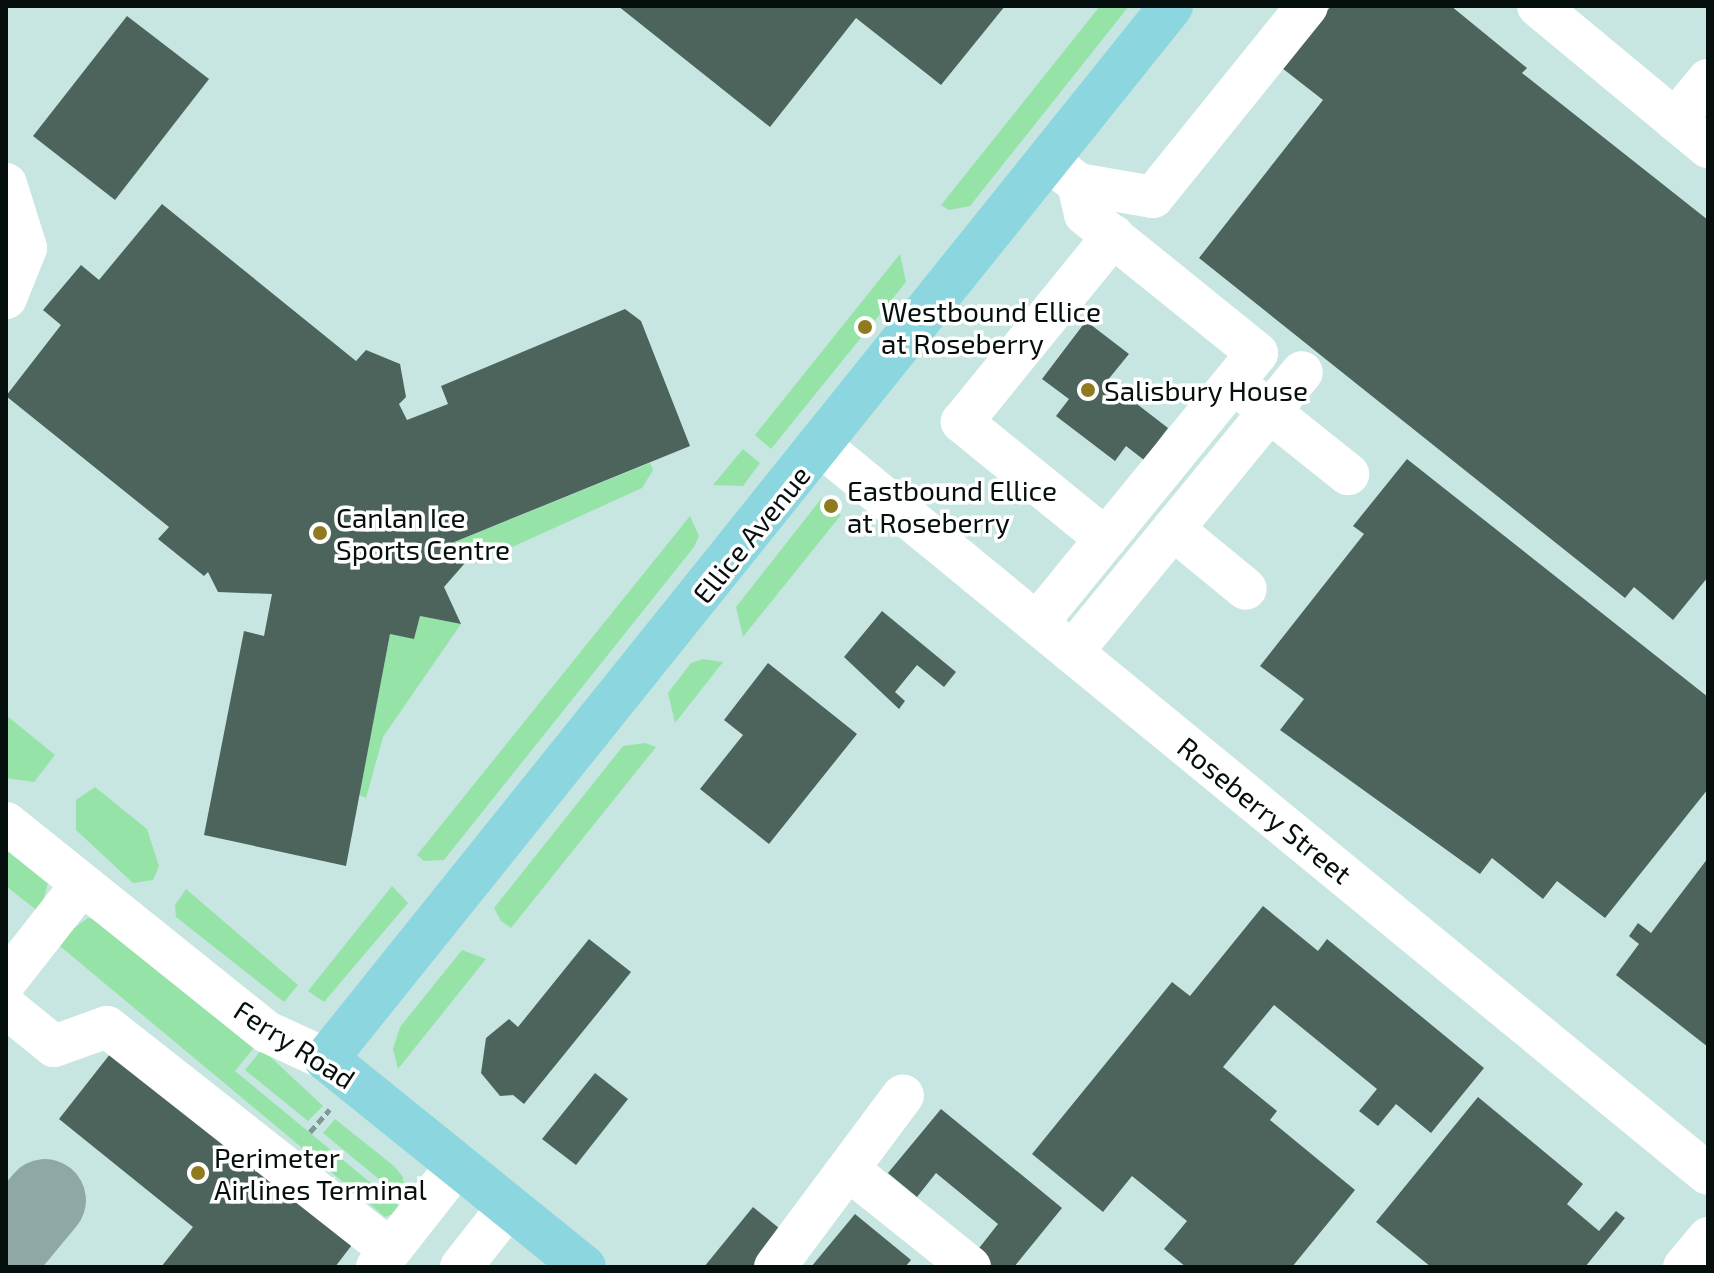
<!DOCTYPE html>
<html>
<head>
<meta charset="utf-8">
<style>
  body { margin:0 }
  #map { position:relative; width:1714px; height:1273px; overflow:hidden; background:#c7e6e2; font-family:"Exo 2",sans-serif }
  div>[style] { position:absolute }
  .green>* { inset:0; background:#96e3a7 }
  .taxiway>* { height:82px; margin:-41px; padding:0 41px; transform-origin:41px; border-radius:41px; background:#8fa8a5 }
  .building>* { inset:0; background:#4c645b }
  .path>* { height:5px; margin-top:-2.5px; transform-origin:0; background:repeating-linear-gradient(90deg,#809895 0 8px,transparent 0 12px) }
  .minor>* { height:42px; margin:-21px; padding:0 21px; transform-origin:21px; border-radius:21px; background:#fff }
  .major>* { height:44px; margin:-22px; padding:0 22px; transform-origin:22px; border-radius:22px; background:#8cd6df }
  .dots>* { width:22px; height:22px; translate:-50% -50%; box-sizing:border-box; border:4px solid #fff; border-radius:50% }
  span { translate:-50% -50%; white-space:nowrap; text-align:center; line-height:1.15; -webkit-text-stroke:7px #fff; paint-order:stroke }
  .poi-label { font-size:28px; color:#050f0e }
  .left { translate:0 -50%; text-align:left }
  .street-label { font-size:28px; color:#050f0e }
  .frame { position:absolute; inset:0; border:8px solid #050f0e; pointer-events:none }
</style>
</head>
<body>
<div id="map">
  <div class="green">
    <div style="clip-path:polygon(1100px 6px,1129px 6px,970px 206px,949px 210px,941px 205px)"></div>
    <div style="clip-path:polygon(900px 254px,906px 282px,771px 449px,755px 435px)"></div>
    <div style="clip-path:polygon(743px 449px,760px 463px,743px 486px,713px 485px)"></div>
    <div style="clip-path:polygon(650px 463px,653px 470px,642px 488px,475px 564px,448px 560px,442px 547px)"></div>
    <div style="clip-path:polygon(821px 499px,841px 515px,743px 637px,736px 607px)"></div>
    <div style="clip-path:polygon(690px 516px,699px 536px,694px 547px,444px 860px,424px 861px,417px 855px)"></div>
    <div style="clip-path:polygon(420px 616px,461px 624px,383px 737px,366px 798px,359px 795px,390px 634px,413px 638px)"></div>
    <div style="clip-path:polygon(703px 659px,723px 662px,675px 723px,668px 693px,691px 663px)"></div>
    <div style="clip-path:polygon(6px 715px,55px 755px,34px 782px,6px 778px)"></div>
    <div style="clip-path:polygon(645px 743px,656px 747px,511px 928px,501px 921px,494px 908px,623px 746px)"></div>
    <div style="clip-path:polygon(95px 787px,147px 829px,159px 866px,153px 880px,133px 883px,76px 830px,76px 800px)"></div>
    <div style="clip-path:polygon(6px 837px,49px 879px,40px 913px,6px 886px)"></div>
    <div style="clip-path:polygon(392px 886px,408px 903px,324px 1002px,308px 991px)"></div>
    <div style="clip-path:polygon(186px 889px,298px 985px,284px 1002px,176px 917px,175px 905px)"></div>
    <div style="clip-path:polygon(88px 918px,108px 921px,257px 1044px,235px 1071px,400px 1207px,395px 1213px,385px 1217px,55px 942px)"></div>
    <div style="clip-path:polygon(462px 950px,486px 959px,398px 1069px,393px 1049px,400px 1027px)"></div>
    <div style="clip-path:polygon(262px 1049px,323px 1106px,308px 1121px,245px 1070px)"></div>
    <div style="clip-path:polygon(335px 1119px,394px 1166px,403px 1177px,404px 1200px,323px 1133px)"></div>
  </div>
  <div class="taxiway">
    <div style="left:6px;top:1247px;width:61px;rotate:-50.3deg"></div>
  </div>
  <div class="building">
    <div style="clip-path:polygon(618px 6px,1005px 6px,941px 85px,856px 18px,770px 127px)"></div>
    <div style="clip-path:polygon(1331px 6px,1451px 6px,1527px 68px,1522px 73px,1708px 220px,1708px 577px,1673px 620px,1634px 587px,1625px 598px,1199px 258px,1323px 100px,1282px 68px)"></div>
    <div style="clip-path:polygon(127px 16px,209px 79px,115px 200px,33px 136px)"></div>
    <div style="clip-path:polygon(162px 204px,356px 361px,366px 350px,400px 364px,406px 397px,399px 404px,407px 420px,448px 404px,441px 386px,625px 309px,641px 321px,690px 446px,442px 547px,448px 560px,465px 563px,444px 587px,461px 624px,420px 616px,414px 639px,390px 634px,346px 866px,204px 835px,244px 631px,264px 636px,272px 594px,218px 592px,208px 572px,204px 576px,158px 539px,169px 527px,6px 396px,61px 325px,43px 310px,81px 265px,99px 280px)"></div>
    <div style="clip-path:polygon(1086px 321px,1129px 354px,1107px 381px,1168px 428px,1144px 460px,1126px 446px,1115px 461px,1056px 416px,1069px 399px,1042px 379px)"></div>
    <div style="clip-path:polygon(1407px 459px,1708px 697px,1708px 789px,1605px 918px,1557px 881px,1543px 899px,1492px 858px,1480px 874px,1280px 730px,1304px 699px,1260px 666px,1364px 534px,1353px 526px)"></div>
    <div style="clip-path:polygon(882px 611px,956px 672px,944px 687px,917px 665px,895px 692px,905px 701px,899px 709px,844px 657px)"></div>
    <div style="clip-path:polygon(768px 663px,857px 734px,769px 844px,700px 789px,743px 735px,724px 720px)"></div>
    <div style="clip-path:polygon(1708px 858px,1708px 1047px,1616px 975px,1639px 944px,1629px 936px,1638px 923px,1651px 933px)"></div>
    <div style="clip-path:polygon(1263px 906px,1318px 951px,1327px 939px,1484px 1068px,1431px 1133px,1396px 1104px,1378px 1126px,1359px 1111px,1377px 1089px,1274px 1005px,1223px 1067px,1277px 1111px,1270px 1120px,1355px 1190px,1292px 1267px,1186px 1267px,1164px 1249px,1187px 1221px,1132px 1176px,1103px 1212px,1032px 1154px,1172px 982px,1190px 996px)"></div>
    <div style="clip-path:polygon(589px 939px,631px 972px,524px 1104px,513px 1095px,500px 1096px,481px 1073px,486px 1038px,509px 1019px,518px 1027px)"></div>
    <div style="clip-path:polygon(114px 1049px,355px 1241px,335px 1267px,161px 1267px,193px 1227px,59px 1119px)"></div>
    <div style="clip-path:polygon(595px 1073px,628px 1099px,576px 1165px,542px 1139px)"></div>
    <div style="clip-path:polygon(1478px 1097px,1583px 1184px,1567px 1204px,1599px 1231px,1616px 1211px,1625px 1218px,1585px 1267px,1431px 1267px,1376px 1222px)"></div>
    <div style="clip-path:polygon(941px 1109px,1062px 1208px,1014px 1267px,993px 1267px,976px 1252px,998px 1224px,936px 1173px,917px 1197px,888px 1173px)"></div>
    <div style="clip-path:polygon(753px 1207px,790px 1237px,765px 1267px,704px 1267px)"></div>
    <div style="clip-path:polygon(855px 1214px,911px 1260px,905px 1267px,811px 1267px)"></div>
  </div>
  <div class="path">
    <div style="left:310px;top:1132px;width:30px;rotate:-49deg"></div>
  </div>
  <div class="minor">
    <div style="left:1538px;top:6px;width:221px;rotate:39.7deg"></div>
    <div style="left:1675px;top:120px;width:52px;rotate:-50.5deg"></div>
    <div style="left:6px;top:184px;width:67px;rotate:72.6deg"></div>
    <div style="left:26px;top:248px;width:54px;rotate:111.8deg"></div>
    <div style="left:1078px;top:184px;width:76px;rotate:9.8deg"></div>
    <div style="left:1153px;top:197px;width:245px;rotate:-51.1deg"></div>
    <div style="left:1249px;top:395px;width:127px;rotate:38.6deg"></div>
    <div style="left:821px;top:446px;width:1147px;rotate:39.38deg"></div>
    <div style="left:1173px;top:529px;width:94px;rotate:39.4deg"></div>
    <div style="left:1106px;top:539px;width:186px;rotate:-140.9deg"></div>
    <div style="left:962px;top:422px;width:240px;rotate:-50.9deg"></div>
    <div style="left:1037px;top:623px;width:348px;rotate:-50.8deg"></div>
    <div style="left:1257px;top:353px;width:221px;rotate:-141.1deg"></div>
    <div style="left:1085px;top:214px;width:31px;rotate:-103deg"></div>
    <div style="left:1078px;top:184px;width:35px;rotate:-141deg"></div>
    <div style="left:1072px;top:652px;width:362px;rotate:-50.6deg"></div>
    <div style="left:6px;top:823px;width:334px;rotate:38.7deg"></div>
    <div style="left:267px;top:1032px;width:65px;rotate:24.6deg"></div>
    <div style="left:6px;top:981px;width:123px;rotate:-51.9deg"></div>
    <div style="left:6px;top:1007px;width:62px;rotate:39.1deg"></div>
    <div style="left:54px;top:1046px;width:56px;rotate:-19.7deg"></div>
    <div style="left:107px;top:1027px;width:360px;rotate:38.2deg"></div>
    <div style="left:849px;top:1170px;width:155px;rotate:38.7deg"></div>
    <div style="left:377px;top:1267px;width:131px;rotate:-51.8deg"></div>
    <div style="left:461px;top:1267px;width:78px;rotate:-51.8deg"></div>
    <div style="left:775px;top:1267px;width:214px;rotate:-53.3deg"></div>
    <div style="left:1684px;top:1267px;width:38px;rotate:-50deg"></div>
  </div>
  <div class="major">
    <div style="left:584px;top:1267px;width:331px;rotate:-141.1deg"></div>
    <div style="left:326px;top:1059px;width:1350px;rotate:-51.25deg"></div>
  </div>
  <div class="dots">
    <div style="left:865px;top:327px;background:#907a20"></div>
    <div style="left:1088px;top:390px;background:#907a20"></div>
    <div style="left:831px;top:506px;background:#907a20"></div>
    <div style="left:320px;top:533px;background:#907a20"></div>
    <div style="left:198px;top:1173px;background:#907a20"></div>
  </div>
  <div class="poi-label">
    <span class="left" style="left:881px;top:327px">Westbound Ellice<br>at Roseberry</span>
    <span class="left" style="left:1104px;top:390px">Salisbury House</span>
    <span class="left" style="left:847px;top:506px">Eastbound Ellice<br>at Roseberry</span>
    <span class="left" style="left:336px;top:533px">Canlan Ice<br>Sports Centre</span>
    <span class="left" style="left:214px;top:1173px">Perimeter<br>Airlines Terminal</span>
  </div>
  <div class="street-label">
    <span style="left:751px;top:534px;rotate:-51deg">Ellice Avenue</span>
    <span style="left:1265px;top:810px;rotate:39deg">Roseberry Street</span>
    <span style="left:295px;top:1044px;rotate:33deg">Ferry Road</span>
  </div>
  <div class="frame"></div>
</div>
</body>
</html>
